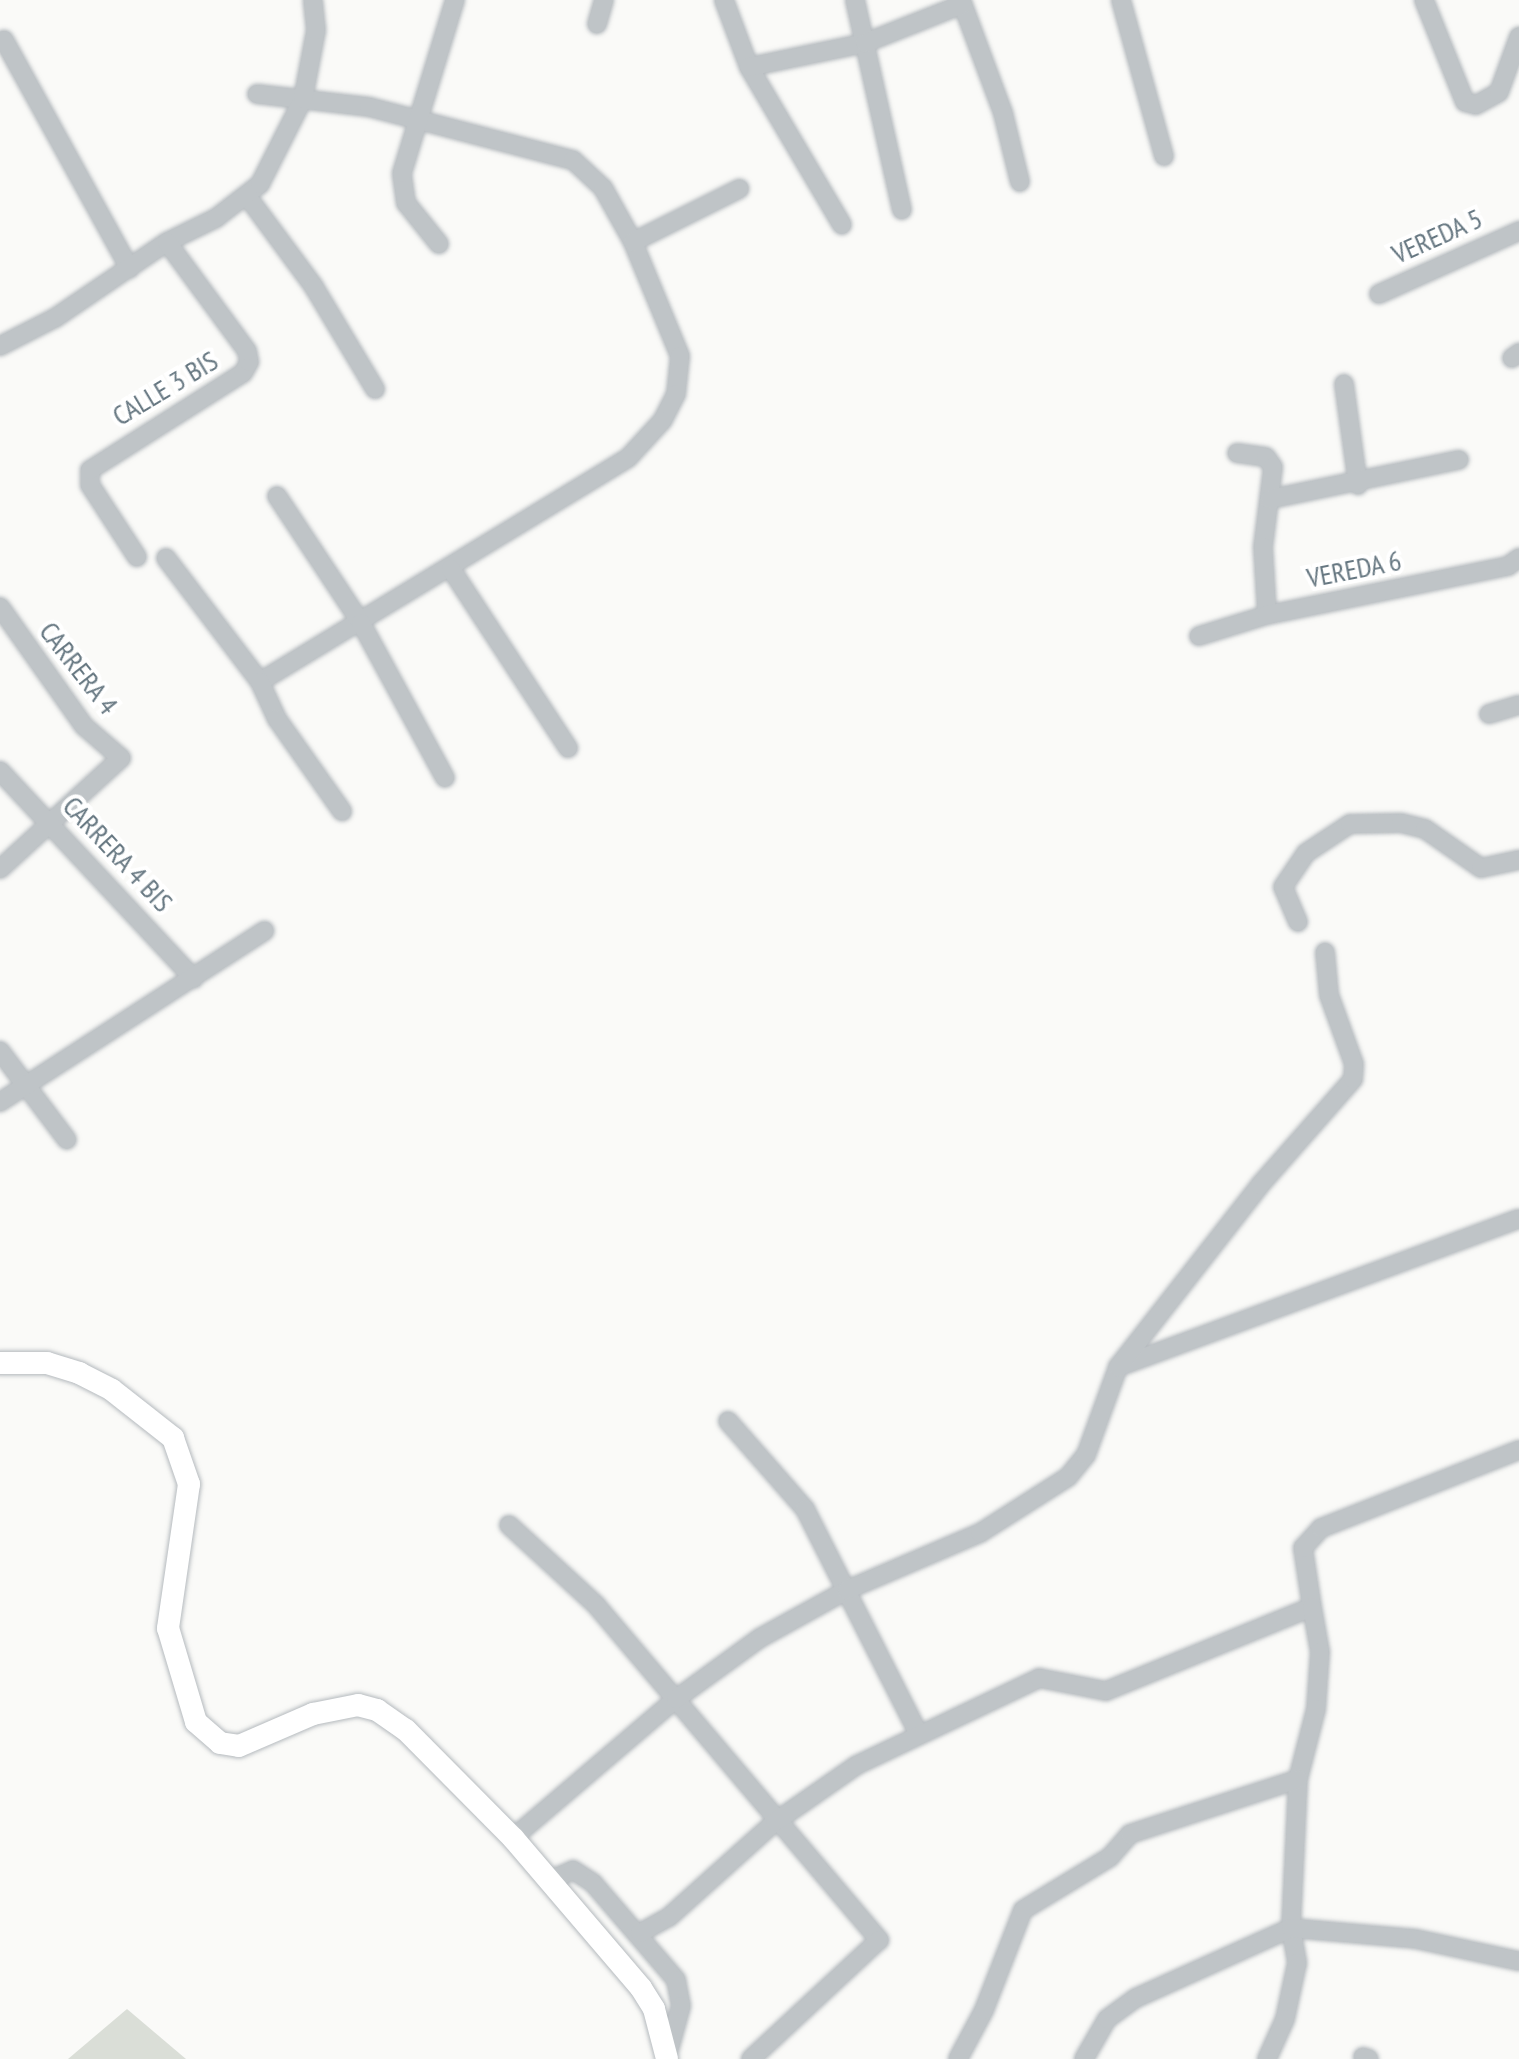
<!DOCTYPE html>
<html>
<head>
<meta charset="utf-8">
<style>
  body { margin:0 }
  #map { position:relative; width:1519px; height:2059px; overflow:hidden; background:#fafaf8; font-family:"PT Sans Narrow",sans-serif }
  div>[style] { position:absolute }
  .green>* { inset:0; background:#daded7 }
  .roads { filter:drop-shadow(0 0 2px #b5babe) drop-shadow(0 0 2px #b5babe) }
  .minor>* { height:18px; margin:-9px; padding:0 9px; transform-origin:9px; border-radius:9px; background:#bfc4c7 }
  .major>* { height:22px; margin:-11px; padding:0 11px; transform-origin:11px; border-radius:11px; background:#fff }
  span { translate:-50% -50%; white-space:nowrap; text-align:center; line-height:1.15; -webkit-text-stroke:8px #fff; paint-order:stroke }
  .street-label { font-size:28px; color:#667781 }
</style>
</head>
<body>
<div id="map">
  <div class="green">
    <div style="clip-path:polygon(127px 2009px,186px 2059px,68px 2059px)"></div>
  </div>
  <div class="roads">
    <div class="minor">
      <div style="left:724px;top:0;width:72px;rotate:69.5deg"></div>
      <div style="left:749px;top:67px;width:183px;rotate:59.5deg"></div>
      <div style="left:855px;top:0;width:215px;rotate:77.4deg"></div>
      <div style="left:961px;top:0;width:121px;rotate:69.6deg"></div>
      <div style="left:1003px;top:113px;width:71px;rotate:76.2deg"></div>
      <div style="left:1121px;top:0;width:162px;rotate:74.6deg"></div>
      <div style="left:1424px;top:0;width:110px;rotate:68.1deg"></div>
      <div style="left:1465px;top:102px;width:11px;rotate:15deg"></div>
      <div style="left:1476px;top:105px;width:26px;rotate:-29deg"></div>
      <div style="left:1499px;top:92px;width:59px;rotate:-70deg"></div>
      <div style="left:597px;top:24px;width:25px;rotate:-74deg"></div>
      <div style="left:4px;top:40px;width:261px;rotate:61.2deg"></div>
      <div style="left:749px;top:67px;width:118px;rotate:-11.7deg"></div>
      <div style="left:865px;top:43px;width:105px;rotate:-21.7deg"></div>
      <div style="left:257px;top:94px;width:113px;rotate:6.6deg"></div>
      <div style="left:369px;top:107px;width:211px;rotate:14.6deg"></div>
      <div style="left:573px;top:160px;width:41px;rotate:43deg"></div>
      <div style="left:603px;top:188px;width:62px;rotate:60.9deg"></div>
      <div style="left:633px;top:242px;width:123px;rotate:67.6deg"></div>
      <div style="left:680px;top:356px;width:38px;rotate:96deg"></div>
      <div style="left:676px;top:394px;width:30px;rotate:117deg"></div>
      <div style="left:662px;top:421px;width:50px;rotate:132.6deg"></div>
      <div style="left:628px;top:458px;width:431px;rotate:148.7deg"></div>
      <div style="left:247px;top:196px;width:113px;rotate:53.6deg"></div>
      <div style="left:314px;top:287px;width:119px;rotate:59.1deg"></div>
      <div style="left:633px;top:242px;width:119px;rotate:-26.6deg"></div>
      <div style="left:439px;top:244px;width:53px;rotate:-128.8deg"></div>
      <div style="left:406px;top:203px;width:30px;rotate:-98deg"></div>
      <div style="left:402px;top:173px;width:181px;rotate:-73deg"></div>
      <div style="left:1379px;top:294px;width:154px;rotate:-24.2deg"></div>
      <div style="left:0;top:346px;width:62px;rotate:-27deg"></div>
      <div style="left:55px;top:318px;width:135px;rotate:-34.2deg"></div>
      <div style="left:167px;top:242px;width:55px;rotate:-26.1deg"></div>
      <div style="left:216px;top:218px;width:56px;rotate:-37.7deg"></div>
      <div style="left:260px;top:184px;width:95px;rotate:-63.2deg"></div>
      <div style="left:303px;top:99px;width:70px;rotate:-79.3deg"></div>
      <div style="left:316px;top:30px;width:30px;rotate:-96deg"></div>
      <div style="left:1512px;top:358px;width:9px;rotate:-36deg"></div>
      <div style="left:1344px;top:384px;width:102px;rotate:82.1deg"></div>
      <div style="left:1237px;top:453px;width:29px;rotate:8deg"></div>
      <div style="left:1266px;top:457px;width:12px;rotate:55deg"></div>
      <div style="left:1273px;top:467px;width:81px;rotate:97.1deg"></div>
      <div style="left:1263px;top:547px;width:68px;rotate:86.6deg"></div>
      <div style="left:277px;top:496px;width:152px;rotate:56.5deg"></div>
      <div style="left:361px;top:623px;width:176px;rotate:61.5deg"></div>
      <div style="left:1270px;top:499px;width:193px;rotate:-11.7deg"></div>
      <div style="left:137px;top:557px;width:86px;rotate:-123.1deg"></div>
      <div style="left:90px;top:485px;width:15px;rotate:-90deg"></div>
      <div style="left:90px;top:470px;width:181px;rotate:-32.4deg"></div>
      <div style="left:243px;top:373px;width:13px;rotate:-61deg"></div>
      <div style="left:249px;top:362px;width:11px;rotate:-100deg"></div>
      <div style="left:247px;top:351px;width:135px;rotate:-126.3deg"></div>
      <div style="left:166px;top:558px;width:156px;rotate:52.8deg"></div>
      <div style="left:260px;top:682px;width:41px;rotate:65.3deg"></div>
      <div style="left:277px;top:719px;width:113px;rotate:54.8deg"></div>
      <div style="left:451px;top:569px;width:214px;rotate:56.8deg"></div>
      <div style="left:0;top:607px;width:146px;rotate:54.8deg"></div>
      <div style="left:84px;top:726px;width:49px;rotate:40.9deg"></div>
      <div style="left:121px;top:758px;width:164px;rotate:137.5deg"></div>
      <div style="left:1199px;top:636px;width:71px;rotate:-17.2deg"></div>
      <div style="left:1267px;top:615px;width:246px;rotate:-11.5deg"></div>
      <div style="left:1508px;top:566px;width:14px;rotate:-36deg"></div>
      <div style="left:1489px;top:714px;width:31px;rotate:-17deg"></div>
      <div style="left:0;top:771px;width:284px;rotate:47deg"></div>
      <div style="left:1298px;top:922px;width:38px;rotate:-113deg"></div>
      <div style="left:1283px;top:887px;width:41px;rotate:-55.9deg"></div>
      <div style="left:1306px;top:853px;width:53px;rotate:-33.4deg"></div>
      <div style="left:1350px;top:824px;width:51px;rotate:-1.1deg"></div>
      <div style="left:1401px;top:823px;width:25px;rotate:14deg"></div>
      <div style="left:1425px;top:829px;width:68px;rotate:34.9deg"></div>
      <div style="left:1481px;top:868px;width:39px;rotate:-12deg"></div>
      <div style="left:0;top:1051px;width:111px;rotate:53deg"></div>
      <div style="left:0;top:1102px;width:315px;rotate:-32.9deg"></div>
      <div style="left:1118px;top:1367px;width:427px;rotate:-20.3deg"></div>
      <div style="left:728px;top:1421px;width:117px;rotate:48.8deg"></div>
      <div style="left:805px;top:1509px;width:253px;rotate:63.2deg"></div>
      <div style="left:509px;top:1525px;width:118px;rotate:42.6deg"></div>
      <div style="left:596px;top:1605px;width:439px;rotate:49.8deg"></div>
      <div style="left:879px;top:1940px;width:175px;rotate:137.1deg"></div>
      <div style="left:1312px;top:1607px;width:60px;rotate:-98.7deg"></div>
      <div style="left:1303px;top:1548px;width:27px;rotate:-48deg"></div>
      <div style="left:1321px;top:1528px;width:213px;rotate:-21.5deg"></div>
      <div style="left:513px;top:1838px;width:214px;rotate:-40.5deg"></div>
      <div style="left:676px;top:1699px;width:104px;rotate:-36deg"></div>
      <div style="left:760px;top:1638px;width:99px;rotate:-28.9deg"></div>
      <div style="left:847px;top:1590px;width:145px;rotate:-23.2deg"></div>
      <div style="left:980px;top:1533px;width:104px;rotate:-32.5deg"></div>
      <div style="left:1068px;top:1477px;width:28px;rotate:-51deg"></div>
      <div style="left:1086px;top:1455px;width:94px;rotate:-70deg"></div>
      <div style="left:1118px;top:1367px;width:231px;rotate:-52deg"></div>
      <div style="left:1260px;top:1185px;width:141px;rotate:-48.7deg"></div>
      <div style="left:1353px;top:1079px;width:15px;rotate:-86deg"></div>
      <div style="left:1354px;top:1064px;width:73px;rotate:-109.9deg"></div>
      <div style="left:1329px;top:995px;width:43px;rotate:-95.3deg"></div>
      <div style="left:550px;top:1880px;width:25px;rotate:-23deg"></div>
      <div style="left:573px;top:1870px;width:24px;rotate:33deg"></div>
      <div style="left:593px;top:1883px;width:128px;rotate:49.4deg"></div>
      <div style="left:676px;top:1980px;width:26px;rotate:79deg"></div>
      <div style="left:681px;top:2006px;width:53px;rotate:105.4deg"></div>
      <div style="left:640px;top:1933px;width:33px;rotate:-29deg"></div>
      <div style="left:669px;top:1917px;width:142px;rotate:-41.9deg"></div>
      <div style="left:775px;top:1822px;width:100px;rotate:-34.8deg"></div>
      <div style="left:857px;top:1765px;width:202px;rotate:-25.5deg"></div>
      <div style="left:1039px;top:1678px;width:68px;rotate:11deg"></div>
      <div style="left:1106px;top:1691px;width:222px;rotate:-22.2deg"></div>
      <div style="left:1312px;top:1607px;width:46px;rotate:79.9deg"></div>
      <div style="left:1320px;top:1652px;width:57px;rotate:94deg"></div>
      <div style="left:1316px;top:1709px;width:72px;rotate:104.4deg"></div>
      <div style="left:1298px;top:1779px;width:149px;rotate:92.7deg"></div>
      <div style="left:1291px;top:1928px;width:36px;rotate:80deg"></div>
      <div style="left:1297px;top:1963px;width:57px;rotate:102.1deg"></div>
      <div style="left:1285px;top:2019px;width:44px;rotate:114.2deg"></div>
      <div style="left:1363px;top:2057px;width:6px;rotate:18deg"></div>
      <div style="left:958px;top:2059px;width:55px;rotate:-62deg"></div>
      <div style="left:984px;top:2010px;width:107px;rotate:-68.7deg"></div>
      <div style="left:1023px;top:1910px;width:102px;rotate:-31.3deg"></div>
      <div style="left:1110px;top:1857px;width:30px;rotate:-49deg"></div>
      <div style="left:1130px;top:1834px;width:177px;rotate:-18.1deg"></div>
      <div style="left:1084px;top:2059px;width:46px;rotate:-60.1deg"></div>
      <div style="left:1107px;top:2019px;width:36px;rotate:-36deg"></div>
      <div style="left:1136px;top:1998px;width:170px;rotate:-24.3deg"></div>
      <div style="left:1291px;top:1928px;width:125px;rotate:5deg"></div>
      <div style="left:1416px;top:1939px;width:105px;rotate:12.1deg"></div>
    </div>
    <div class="major">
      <div style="left:0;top:1363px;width:47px"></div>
      <div style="left:47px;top:1363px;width:34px;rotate:17deg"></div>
      <div style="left:79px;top:1373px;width:37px;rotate:27deg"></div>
      <div style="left:112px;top:1390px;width:78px;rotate:38.2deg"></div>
      <div style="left:173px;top:1438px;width:49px;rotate:70.8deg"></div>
      <div style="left:189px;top:1484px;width:146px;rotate:98.3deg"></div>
      <div style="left:168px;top:1628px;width:98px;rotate:73.4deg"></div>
      <div style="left:196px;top:1722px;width:32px;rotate:41deg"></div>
      <div style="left:220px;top:1743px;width:19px;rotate:9deg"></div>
      <div style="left:239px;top:1746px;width:81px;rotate:-23.4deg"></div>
      <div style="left:313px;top:1714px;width:46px;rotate:-11.3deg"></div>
      <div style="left:358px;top:1705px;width:20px;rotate:15deg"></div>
      <div style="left:377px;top:1710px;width:35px;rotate:35deg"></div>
      <div style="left:406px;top:1730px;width:152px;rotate:45.3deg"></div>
      <div style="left:513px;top:1838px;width:197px;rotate:49.5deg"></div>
      <div style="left:641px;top:1988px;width:25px;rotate:58deg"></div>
      <div style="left:654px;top:2009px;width:52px;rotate:75.4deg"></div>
    </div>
  </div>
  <div class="street-label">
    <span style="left:1437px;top:236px;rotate:-24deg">VEREDA 5</span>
    <span style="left:165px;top:388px;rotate:-31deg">CALLE 3 BIS</span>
    <span style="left:1354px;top:569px;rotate:-11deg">VEREDA 6</span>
    <span style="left:79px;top:668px;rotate:52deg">CARRERA 4</span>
    <span style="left:118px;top:854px;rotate:47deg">CARRERA 4 BIS</span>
  </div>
</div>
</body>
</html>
